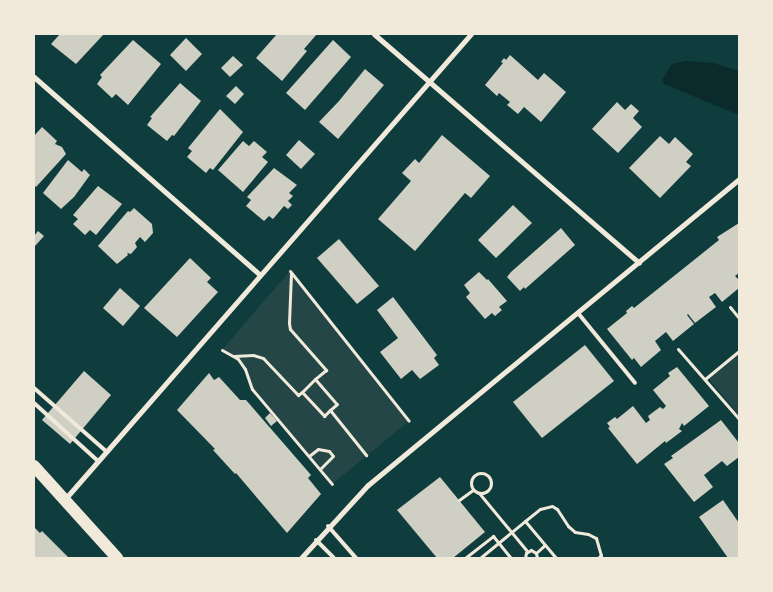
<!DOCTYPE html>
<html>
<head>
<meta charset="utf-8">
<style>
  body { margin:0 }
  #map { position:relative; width:773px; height:592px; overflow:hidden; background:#0f3d3e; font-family:Lato,sans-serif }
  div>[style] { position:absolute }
  .green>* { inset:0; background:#244646 }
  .water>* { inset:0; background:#0a2a2b }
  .building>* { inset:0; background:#cfcfc3 }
  .path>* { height:3px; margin:-1.5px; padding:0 1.5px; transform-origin:1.5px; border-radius:1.5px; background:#f1e9da }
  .path>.ring { margin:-1.5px; padding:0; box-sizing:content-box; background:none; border:3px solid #f1e9da; border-radius:50% }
  .service>* { height:4px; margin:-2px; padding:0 2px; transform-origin:2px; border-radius:2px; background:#f1e9da }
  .minor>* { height:5px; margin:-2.5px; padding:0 2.5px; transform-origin:2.5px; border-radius:2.5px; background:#f1e9da }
  .primary>* { height:12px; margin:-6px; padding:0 6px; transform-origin:6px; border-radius:6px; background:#f1e9da }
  span { translate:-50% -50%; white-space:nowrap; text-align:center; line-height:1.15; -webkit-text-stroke:5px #f1e9da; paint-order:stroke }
  .frame { position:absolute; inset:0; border:35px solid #f1e9da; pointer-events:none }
</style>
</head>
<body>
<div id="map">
  <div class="green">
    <div style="clip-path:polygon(290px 271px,409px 421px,332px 484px,252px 389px,248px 376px,238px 359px,222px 350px)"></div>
    <div style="clip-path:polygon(739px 353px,739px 415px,709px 379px)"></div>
  </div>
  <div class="water">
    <div style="clip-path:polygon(686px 61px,713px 63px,739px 71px,739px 115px,664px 84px,662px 80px,672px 64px)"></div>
  </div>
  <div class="building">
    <div style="clip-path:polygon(60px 34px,104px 34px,76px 64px,51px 44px)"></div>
    <div style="clip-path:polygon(277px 34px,317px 34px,304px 49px,307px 51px,282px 81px,256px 58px)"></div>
    <div style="clip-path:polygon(186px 38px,202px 54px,186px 71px,170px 55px)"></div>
    <div style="clip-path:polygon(133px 40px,161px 64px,128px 105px,116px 94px,112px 98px,97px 84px,102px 77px,100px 75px)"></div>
    <div style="clip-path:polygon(333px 40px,351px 57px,305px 110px,286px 93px)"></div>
    <div style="clip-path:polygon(510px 55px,538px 80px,544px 73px,566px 92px,541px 122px,524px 107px,518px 114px,507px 105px,510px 102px,499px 93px,497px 96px,485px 85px,503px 63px,501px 62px,504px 58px,506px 60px)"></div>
    <div style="clip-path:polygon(233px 56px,243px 65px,230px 77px,221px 68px)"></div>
    <div style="clip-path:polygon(365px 69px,384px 85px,338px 139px,319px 122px,339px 101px)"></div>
    <div style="clip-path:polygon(180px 83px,201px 101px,174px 136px,172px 135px,167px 141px,147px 125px,152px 118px,150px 117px)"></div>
    <div style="clip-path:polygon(236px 86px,244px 94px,235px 104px,226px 96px)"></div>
    <div style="clip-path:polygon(617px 102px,625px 110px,631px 104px,639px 111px,633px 118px,642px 127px,618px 153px,592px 129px)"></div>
    <div style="clip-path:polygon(220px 109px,243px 132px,213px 170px,210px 168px,206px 173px,187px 157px,192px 151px,188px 148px)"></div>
    <div style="clip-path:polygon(42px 127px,57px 141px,55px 144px,62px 147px,66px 154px,36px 187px,34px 185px,34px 136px)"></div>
    <div style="clip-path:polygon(442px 135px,490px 176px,471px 198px,465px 193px,415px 251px,378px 219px,411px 181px,402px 173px,415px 159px,419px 163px)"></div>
    <div style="clip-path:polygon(660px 136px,669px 144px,675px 137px,693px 154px,686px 162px,691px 166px,660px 198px,629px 168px)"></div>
    <div style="clip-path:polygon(299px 140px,315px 154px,301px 169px,286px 155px)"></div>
    <div style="clip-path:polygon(243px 141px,249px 146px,254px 141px,267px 152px,262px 157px,268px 162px,243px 192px,218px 170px)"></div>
    <div style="clip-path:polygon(68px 160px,82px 172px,84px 169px,90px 175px,74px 197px,61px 209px,43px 193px)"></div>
    <div style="clip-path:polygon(274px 168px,297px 185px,289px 193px,293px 196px,288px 201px,292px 205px,288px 209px,284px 206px,273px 219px,269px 216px,264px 221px,246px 206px,251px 200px,247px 197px)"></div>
    <div style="clip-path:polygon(98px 186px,122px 204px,96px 235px,90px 230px,85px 235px,73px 224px,78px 219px,73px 215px)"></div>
    <div style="clip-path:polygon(513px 205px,532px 223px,496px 258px,478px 240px)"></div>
    <div style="clip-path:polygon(134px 208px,152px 224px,153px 233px,145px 242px,140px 237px,135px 243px,137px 247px,131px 254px,127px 253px,128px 255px,117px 264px,98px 246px,128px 211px,130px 212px)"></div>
    <div style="clip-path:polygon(739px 223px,739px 273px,735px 276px,739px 280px,739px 288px,722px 302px,715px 293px,709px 297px,716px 307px,695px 323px,688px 314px,687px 315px,694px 324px,673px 341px,666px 332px,655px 341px,661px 350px,641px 367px,634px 358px,632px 360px,607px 329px,627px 313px,626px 311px,632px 306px,634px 308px,719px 240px,717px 237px)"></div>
    <div style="clip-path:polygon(561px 228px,575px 245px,525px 289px,524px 287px,520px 291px,507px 277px,511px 272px)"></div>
    <div style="clip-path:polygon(38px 231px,44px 236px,35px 246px,34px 236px)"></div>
    <div style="clip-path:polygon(339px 239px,379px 286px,357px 304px,317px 258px)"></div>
    <div style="clip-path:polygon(190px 258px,211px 278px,207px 282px,218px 292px,177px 337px,144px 308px)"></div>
    <div style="clip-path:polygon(479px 272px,487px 280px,488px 279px,507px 301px,499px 307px,502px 310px,495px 316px,492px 313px,485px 319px,466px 297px,470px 293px,464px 285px)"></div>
    <div style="clip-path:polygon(120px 288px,140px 306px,123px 326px,103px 308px)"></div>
    <div style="clip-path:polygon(393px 297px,437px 355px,434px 358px,439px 365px,420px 379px,412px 370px,401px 379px,380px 352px,398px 338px,377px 310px)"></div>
    <div style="clip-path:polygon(585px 345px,614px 381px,542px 438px,513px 402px)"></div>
    <div style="clip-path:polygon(677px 367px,709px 406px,684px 426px,682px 423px,679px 429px,682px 431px,666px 443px,665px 441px,637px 464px,608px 428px,610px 427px,607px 423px,615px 417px,617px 419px,633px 406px,646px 423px,650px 420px,648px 416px,660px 407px,663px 409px,666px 406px,653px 390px,670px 376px,668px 373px)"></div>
    <div style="clip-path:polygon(84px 371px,111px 395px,70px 444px,42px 420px)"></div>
    <div style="clip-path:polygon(209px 373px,214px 380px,219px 377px,240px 400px,246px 400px,311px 475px,308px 478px,321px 494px,287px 533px,236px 473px,235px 474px,213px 450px,215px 449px,177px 410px)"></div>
    <div style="clip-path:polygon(270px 413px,277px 421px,271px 426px,265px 418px)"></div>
    <div style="clip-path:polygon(721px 420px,739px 443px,739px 457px,727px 466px,722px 461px,704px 475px,713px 487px,694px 502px,664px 464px,673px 458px,671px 456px)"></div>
    <div style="clip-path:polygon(440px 477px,485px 532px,453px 558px,437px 558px,397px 510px)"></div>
    <div style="clip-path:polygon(723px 500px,739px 523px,739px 558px,728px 558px,699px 517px)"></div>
    <div style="clip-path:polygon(34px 527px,40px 533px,42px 531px,69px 558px,34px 558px)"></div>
  </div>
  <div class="path">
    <div style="left:290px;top:271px;width:191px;rotate:51.6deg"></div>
    <div style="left:291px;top:273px;width:50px;rotate:92.3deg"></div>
    <div style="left:289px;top:323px;width:6px;rotate:81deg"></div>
    <div style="left:290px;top:329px;width:55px;rotate:48.7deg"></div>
    <div style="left:326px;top:370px;width:14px;rotate:141deg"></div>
    <div style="left:315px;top:379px;width:33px;rotate:49deg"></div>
    <div style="left:337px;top:404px;width:9px;rotate:139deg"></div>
    <div style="left:330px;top:410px;width:58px;rotate:51.3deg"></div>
    <div style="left:730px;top:307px;width:14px;rotate:51deg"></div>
    <div style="left:678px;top:349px;width:93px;rotate:48.9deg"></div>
    <div style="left:222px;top:350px;width:18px;rotate:29deg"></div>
    <div style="left:238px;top:359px;width:12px;rotate:55deg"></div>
    <div style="left:245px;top:369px;width:21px;rotate:71deg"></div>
    <div style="left:252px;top:389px;width:124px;rotate:49.9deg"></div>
    <div style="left:234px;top:356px;width:19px;rotate:-3deg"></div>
    <div style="left:253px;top:355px;width:10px;rotate:17deg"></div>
    <div style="left:263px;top:358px;width:51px;rotate:46.6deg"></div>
    <div style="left:298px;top:395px;width:5px;rotate:-37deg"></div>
    <div style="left:302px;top:392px;width:33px;rotate:47deg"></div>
    <div style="left:324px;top:416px;width:8px;rotate:-45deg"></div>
    <div style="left:705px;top:379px;width:44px;rotate:-39.5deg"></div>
    <div style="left:302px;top:392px;width:18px;rotate:-45deg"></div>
    <div style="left:309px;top:456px;width:11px;rotate:-38deg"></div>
    <div style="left:318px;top:449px;width:11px;rotate:10deg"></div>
    <div style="left:329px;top:451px;width:6px;rotate:51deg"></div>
    <div style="left:333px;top:456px;width:18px;rotate:135deg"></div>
    <div class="ring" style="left:471px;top:473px;width:17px;height:17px"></div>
    <div style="left:479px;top:493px;width:75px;rotate:50.4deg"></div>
    <div style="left:459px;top:500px;width:17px;rotate:-36deg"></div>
    <div style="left:525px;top:521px;width:19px;rotate:-39deg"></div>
    <div style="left:540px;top:509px;width:12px;rotate:-14deg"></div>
    <div style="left:552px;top:506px;width:6px;rotate:31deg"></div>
    <div style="left:557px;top:509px;width:20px;rotate:57deg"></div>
    <div style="left:568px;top:526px;width:9px;rotate:41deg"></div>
    <div style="left:575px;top:532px;width:13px;rotate:9deg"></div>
    <div style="left:588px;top:534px;width:9px;rotate:27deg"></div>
    <div style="left:596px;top:538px;width:18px;rotate:74deg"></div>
    <div style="left:601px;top:555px;width:4px;rotate:135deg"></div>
    <div style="left:536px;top:553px;width:12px;rotate:-42deg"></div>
    <div style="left:465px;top:558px;width:36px;rotate:-38deg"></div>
    <div style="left:493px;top:536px;width:28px;rotate:51deg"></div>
    <div style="left:480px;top:558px;width:58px;rotate:-39.4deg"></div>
    <div style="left:525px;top:521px;width:48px;rotate:50deg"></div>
    <div style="left:525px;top:558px;width:5px;rotate:-79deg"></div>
    <div style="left:526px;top:553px;width:6px;rotate:-31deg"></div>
    <div style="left:531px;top:550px;width:6px;rotate:31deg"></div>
    <div style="left:536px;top:553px;width:5px;rotate:79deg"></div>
  </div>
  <div class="service">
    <div style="left:578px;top:313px;width:90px;rotate:50.8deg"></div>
    <div style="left:34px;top:388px;width:97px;rotate:41.2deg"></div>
    <div style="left:34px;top:403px;width:86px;rotate:42.2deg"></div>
    <div style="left:328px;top:526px;width:43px;rotate:48.8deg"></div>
    <div style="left:316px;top:540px;width:25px;rotate:45deg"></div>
  </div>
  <div class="minor">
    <div style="left:374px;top:34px;width:350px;rotate:40.8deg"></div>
    <div style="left:34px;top:77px;width:300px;rotate:41.2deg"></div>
    <div style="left:65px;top:499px;width:617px;rotate:-48.88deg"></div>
    <div style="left:301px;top:558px;width:99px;rotate:-47.5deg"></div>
    <div style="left:368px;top:485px;width:481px;rotate:-39.5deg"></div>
  </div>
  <div class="primary">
    <div style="left:34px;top:466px;width:124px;rotate:47.9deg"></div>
  </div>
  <div class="frame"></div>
</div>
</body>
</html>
